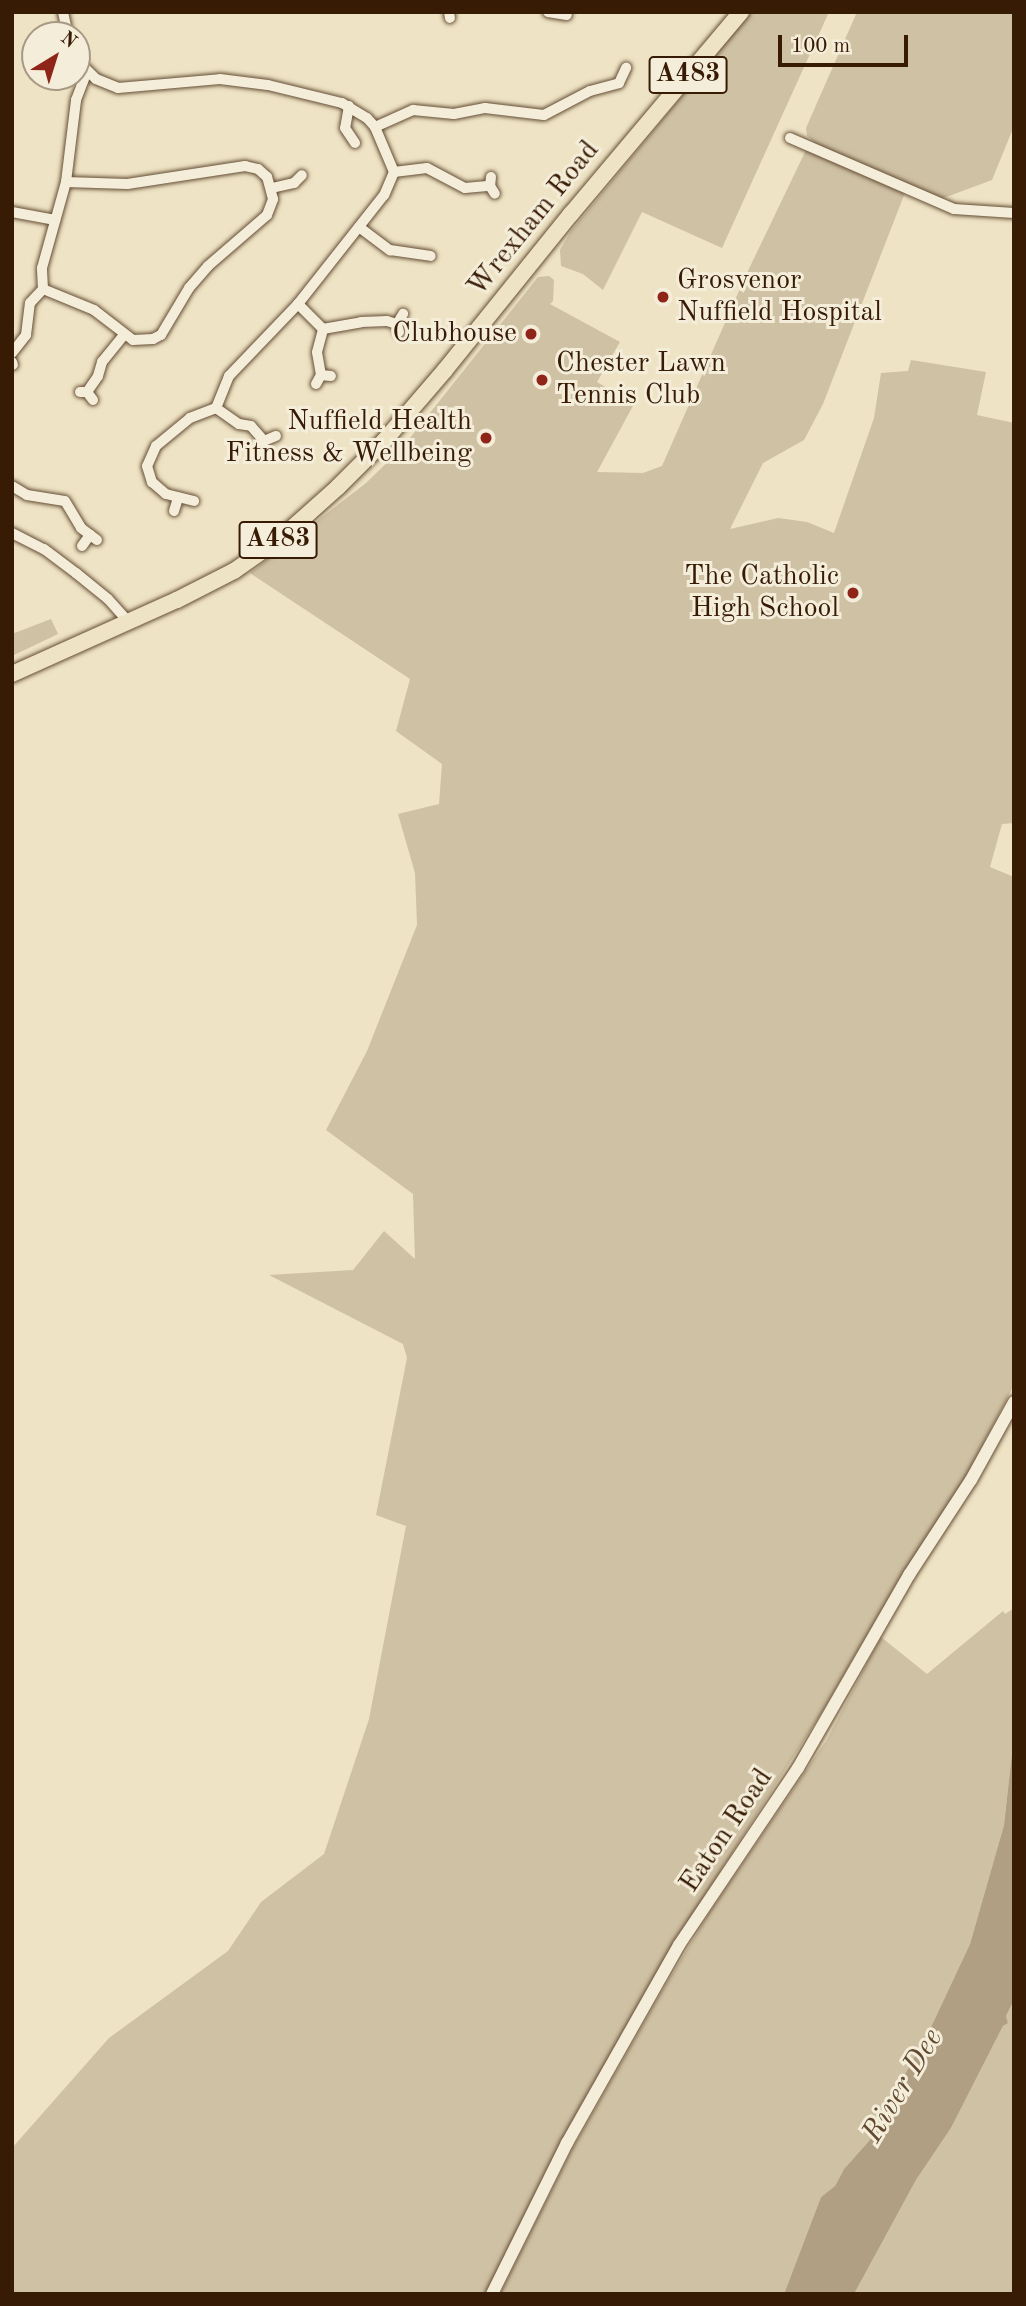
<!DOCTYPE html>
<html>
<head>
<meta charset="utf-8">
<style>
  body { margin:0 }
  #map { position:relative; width:1026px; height:2306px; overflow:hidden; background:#eee3c4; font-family:"Old Standard TT",serif }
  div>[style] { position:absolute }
  .green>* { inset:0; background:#cfc1a4 }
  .water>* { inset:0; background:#b09f83 }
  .roads { filter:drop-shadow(0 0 2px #654d35) drop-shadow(0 0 2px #654d35) }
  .minor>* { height:10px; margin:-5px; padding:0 5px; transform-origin:5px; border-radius:5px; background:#f4edd9 }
  .tertiary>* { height:12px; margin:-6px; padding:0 6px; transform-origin:6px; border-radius:6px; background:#f4edd9 }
  .trunk>* { height:16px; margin:-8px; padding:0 8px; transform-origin:8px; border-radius:8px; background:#eee3c4 }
  .dots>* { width:19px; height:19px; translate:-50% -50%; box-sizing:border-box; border:4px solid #f4edd9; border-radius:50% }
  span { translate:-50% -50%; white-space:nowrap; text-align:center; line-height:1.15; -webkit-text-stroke:6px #f4edd9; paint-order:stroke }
  .shield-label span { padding:2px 5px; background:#f4edd9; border:2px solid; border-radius:5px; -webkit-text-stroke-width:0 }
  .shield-label { font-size:26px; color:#371b05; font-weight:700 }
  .street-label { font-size:28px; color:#371b05 }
  .poi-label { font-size:28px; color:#371b05 }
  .left { translate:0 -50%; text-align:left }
  .right { translate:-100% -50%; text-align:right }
  .water-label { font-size:30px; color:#614931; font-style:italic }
  .frame { position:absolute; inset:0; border:14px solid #371b05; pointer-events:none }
  .north { position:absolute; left:21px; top:21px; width:70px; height:70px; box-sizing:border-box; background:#f4edd9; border:2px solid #a89984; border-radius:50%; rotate:38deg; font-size:19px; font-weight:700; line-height:28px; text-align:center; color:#371b05 }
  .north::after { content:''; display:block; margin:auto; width:24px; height:32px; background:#8f2418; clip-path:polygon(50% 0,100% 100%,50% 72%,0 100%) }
  .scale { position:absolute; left:778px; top:35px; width:130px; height:32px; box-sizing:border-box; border:4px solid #371b05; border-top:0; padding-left:9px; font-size:21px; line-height:24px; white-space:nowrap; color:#371b05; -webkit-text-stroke:5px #f4edd9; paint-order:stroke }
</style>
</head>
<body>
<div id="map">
  <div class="green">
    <div style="clip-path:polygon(751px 12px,829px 12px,722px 248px,642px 212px,603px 290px,583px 274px,561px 266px,560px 250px,571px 231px)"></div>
    <div style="clip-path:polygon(857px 12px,1014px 12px,1014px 126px,992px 180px,941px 199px,817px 144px,807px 136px,806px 128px)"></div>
    <div style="clip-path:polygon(806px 150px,906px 190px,823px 404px,804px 440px,763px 463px,730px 529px,778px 518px,807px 522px,834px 533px,874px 418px,881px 373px,908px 371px,911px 360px,986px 372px,977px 415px,1014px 423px,1014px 823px,1002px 824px,990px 867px,1014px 877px,1014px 1385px,964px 1480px,897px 1583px,824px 1709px,691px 1917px,588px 2094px,485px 2294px,12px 2294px,12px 2148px,109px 2038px,228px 1951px,261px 1902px,324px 1854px,369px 1719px,406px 1526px,376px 1515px,407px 1358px,403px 1344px,269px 1275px,353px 1270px,384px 1231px,415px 1259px,413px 1194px,326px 1130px,367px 1051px,417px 925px,415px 873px,398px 814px,439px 804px,442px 764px,396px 731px,410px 679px,250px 573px,366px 483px,402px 448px,538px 277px,549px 276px,554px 280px,553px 301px,550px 304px,620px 342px,597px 382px,634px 404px,597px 472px,643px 473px,662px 466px,746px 275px)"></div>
    <div style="clip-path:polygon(51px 619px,58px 634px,12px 656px,12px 634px)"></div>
    <div style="clip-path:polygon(1014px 1608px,1014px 1735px,1004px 1825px,970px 1944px,931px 2027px,892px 2099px,891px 2109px,869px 2141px,844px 2169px,835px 2186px,821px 2197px,784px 2294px,500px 2294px,572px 2150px,665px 1986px,708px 1915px,826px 1741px,881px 1637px,927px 1674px,1003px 1611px,1005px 1614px)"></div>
    <div style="clip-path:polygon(1014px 2000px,1014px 2294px,854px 2294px,916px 2180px,951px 2128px,1003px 2026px,1008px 2023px,1006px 2016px)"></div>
  </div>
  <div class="water">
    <div style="clip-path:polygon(1014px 1735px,1014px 2000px,1006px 2016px,1008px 2023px,1003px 2026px,951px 2128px,916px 2180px,854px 2294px,784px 2294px,821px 2197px,835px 2186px,844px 2169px,869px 2141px,891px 2109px,897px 2089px,931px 2027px,970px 1944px,1004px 1825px)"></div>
  </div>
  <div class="roads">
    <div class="minor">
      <div style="left:63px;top:12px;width:24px;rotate:78deg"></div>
      <div style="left:449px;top:12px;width:6px;rotate:81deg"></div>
      <div style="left:548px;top:12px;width:19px;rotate:9deg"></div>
      <div style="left:77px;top:60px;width:27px;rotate:45deg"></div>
      <div style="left:96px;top:79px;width:24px;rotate:22deg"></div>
      <div style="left:118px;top:88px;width:102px;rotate:-5deg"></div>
      <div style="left:220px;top:79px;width:48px;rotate:7.1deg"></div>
      <div style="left:268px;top:85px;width:76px;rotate:13.7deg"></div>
      <div style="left:342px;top:103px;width:29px;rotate:31deg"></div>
      <div style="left:367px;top:118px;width:12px;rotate:48deg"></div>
      <div style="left:375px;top:127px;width:49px;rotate:67.1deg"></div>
      <div style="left:394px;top:172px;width:25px;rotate:113deg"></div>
      <div style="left:384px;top:195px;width:139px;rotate:128.3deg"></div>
      <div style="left:298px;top:304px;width:100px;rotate:133.8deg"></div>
      <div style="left:229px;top:376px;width:35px;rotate:112deg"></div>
      <div style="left:216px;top:408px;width:28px;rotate:159deg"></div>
      <div style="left:190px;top:418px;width:44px;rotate:140.5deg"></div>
      <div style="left:156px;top:446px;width:22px;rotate:114deg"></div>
      <div style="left:147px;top:466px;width:17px;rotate:73deg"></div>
      <div style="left:152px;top:482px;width:18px;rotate:41deg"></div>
      <div style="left:166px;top:494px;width:29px;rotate:14deg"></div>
      <div style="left:349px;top:106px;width:22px;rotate:100deg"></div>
      <div style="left:345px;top:128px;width:18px;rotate:56deg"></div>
      <div style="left:375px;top:127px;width:42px;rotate:-24.1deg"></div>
      <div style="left:413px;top:110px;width:41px;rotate:5.6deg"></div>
      <div style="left:454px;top:114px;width:32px;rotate:-11deg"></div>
      <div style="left:485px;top:108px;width:59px;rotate:6.8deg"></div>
      <div style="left:544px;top:115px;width:52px;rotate:-27.6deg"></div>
      <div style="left:590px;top:91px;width:30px;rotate:-15deg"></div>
      <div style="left:619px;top:83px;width:17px;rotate:-65deg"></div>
      <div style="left:790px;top:138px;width:179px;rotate:23.4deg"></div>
      <div style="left:954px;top:209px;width:60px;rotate:3.8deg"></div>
      <div style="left:394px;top:172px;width:33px;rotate:-7deg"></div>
      <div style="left:427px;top:168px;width:43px;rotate:27.8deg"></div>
      <div style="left:465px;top:188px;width:25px;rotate:-5deg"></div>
      <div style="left:491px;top:177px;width:9px;rotate:96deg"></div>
      <div style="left:490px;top:186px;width:9px;rotate:58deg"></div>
      <div style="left:272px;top:188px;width:23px;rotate:-13deg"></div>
      <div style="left:294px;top:183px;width:11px;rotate:-45deg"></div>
      <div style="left:12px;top:212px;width:44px;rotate:10.5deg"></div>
      <div style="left:359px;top:227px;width:39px;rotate:37deg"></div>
      <div style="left:390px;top:250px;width:41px;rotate:8.3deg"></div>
      <div style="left:43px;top:289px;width:55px;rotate:22.4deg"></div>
      <div style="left:94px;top:310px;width:49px;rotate:37.6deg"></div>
      <div style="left:133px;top:340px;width:20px;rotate:-3deg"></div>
      <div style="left:153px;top:339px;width:9px;rotate:-27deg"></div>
      <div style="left:161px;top:335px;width:55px;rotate:-59.2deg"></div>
      <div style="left:189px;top:288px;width:29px;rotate:-49deg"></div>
      <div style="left:208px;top:266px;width:78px;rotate:-40.8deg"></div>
      <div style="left:267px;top:215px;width:17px;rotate:-69deg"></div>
      <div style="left:273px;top:199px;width:23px;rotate:-105deg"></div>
      <div style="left:267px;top:177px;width:12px;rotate:-138deg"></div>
      <div style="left:258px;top:169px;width:13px;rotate:-167deg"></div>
      <div style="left:245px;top:166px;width:119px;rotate:171.3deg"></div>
      <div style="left:127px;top:184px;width:61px;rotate:-178.1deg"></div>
      <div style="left:298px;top:304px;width:35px;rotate:45deg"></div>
      <div style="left:323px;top:329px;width:39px;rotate:-10deg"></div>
      <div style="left:361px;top:322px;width:26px;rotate:-2deg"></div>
      <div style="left:387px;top:321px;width:10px;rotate:17deg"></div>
      <div style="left:399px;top:332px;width:8px;rotate:-104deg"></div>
      <div style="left:397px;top:324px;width:12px;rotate:-59deg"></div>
      <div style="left:12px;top:353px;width:23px;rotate:-52deg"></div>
      <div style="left:26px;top:335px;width:32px;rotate:-83deg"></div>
      <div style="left:30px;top:303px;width:19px;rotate:-47deg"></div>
      <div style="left:43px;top:289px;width:21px;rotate:-93deg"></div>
      <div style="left:42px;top:268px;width:89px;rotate:-74.4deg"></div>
      <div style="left:66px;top:182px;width:83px;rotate:-83deg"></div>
      <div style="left:76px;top:100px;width:30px;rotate:-69deg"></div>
      <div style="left:12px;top:362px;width:3px;rotate:72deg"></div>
      <div style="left:321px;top:375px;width:23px;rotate:-100deg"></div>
      <div style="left:317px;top:352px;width:24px;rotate:-75deg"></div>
      <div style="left:316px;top:384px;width:10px;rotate:-61deg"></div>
      <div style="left:321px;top:375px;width:10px;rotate:6deg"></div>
      <div style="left:80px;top:392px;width:7px"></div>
      <div style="left:87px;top:392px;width:10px;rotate:53deg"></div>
      <div style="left:87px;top:392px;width:19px;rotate:-55deg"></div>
      <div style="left:98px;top:376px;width:15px;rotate:-74deg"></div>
      <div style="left:102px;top:362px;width:35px;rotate:-51deg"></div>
      <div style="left:216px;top:408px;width:28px;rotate:35deg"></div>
      <div style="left:239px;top:424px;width:12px;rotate:9deg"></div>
      <div style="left:251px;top:426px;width:20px;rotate:49deg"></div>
      <div style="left:260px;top:449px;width:9px;rotate:-63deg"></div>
      <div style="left:264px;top:441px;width:13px;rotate:-23deg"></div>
      <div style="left:12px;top:486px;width:17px;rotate:31deg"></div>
      <div style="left:27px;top:495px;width:38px;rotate:9deg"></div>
      <div style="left:65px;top:501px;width:31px;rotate:59deg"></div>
      <div style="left:81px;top:528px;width:20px;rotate:37deg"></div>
      <div style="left:174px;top:511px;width:14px;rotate:-73deg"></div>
      <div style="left:12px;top:533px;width:36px;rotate:27deg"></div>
      <div style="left:44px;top:549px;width:40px;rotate:37deg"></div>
      <div style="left:76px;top:573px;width:41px;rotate:39.1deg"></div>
      <div style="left:108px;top:599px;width:31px;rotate:48deg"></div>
      <div style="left:82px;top:546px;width:14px;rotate:-54deg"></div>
    </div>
    <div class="tertiary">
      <div style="left:492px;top:2294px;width:169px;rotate:-63.6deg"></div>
      <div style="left:567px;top:2143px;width:227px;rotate:-60.5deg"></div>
      <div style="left:679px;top:1945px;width:213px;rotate:-56.1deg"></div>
      <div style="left:798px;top:1768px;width:223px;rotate:-60.1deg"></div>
      <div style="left:909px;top:1575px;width:113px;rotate:-56.9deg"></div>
      <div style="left:971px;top:1480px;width:89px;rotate:-61.1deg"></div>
    </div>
    <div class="trunk">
      <div style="left:12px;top:674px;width:181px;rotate:-24.2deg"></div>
      <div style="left:177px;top:600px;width:64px;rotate:-27deg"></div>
      <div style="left:234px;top:571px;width:57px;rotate:-35.1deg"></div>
      <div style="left:281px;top:538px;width:76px;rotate:-41.8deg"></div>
      <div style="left:338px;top:487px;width:65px;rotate:-45deg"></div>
      <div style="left:384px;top:441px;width:94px;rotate:-49.3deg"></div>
      <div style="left:445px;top:370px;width:201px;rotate:-51.1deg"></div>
      <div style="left:571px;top:214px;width:264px;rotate:-49.9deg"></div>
    </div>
  </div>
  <div class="dots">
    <div style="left:663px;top:297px;background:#8f2418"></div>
    <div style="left:531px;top:334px;background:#8f2418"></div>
    <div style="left:542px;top:380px;background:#8f2418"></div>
    <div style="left:486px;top:438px;background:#8f2418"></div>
    <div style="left:853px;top:593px;background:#8f2418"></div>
  </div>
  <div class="shield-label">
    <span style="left:688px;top:75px">A483</span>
    <span style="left:278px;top:540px">A483</span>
  </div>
  <div class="street-label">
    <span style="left:534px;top:219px;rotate:-51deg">Wrexham Road</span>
    <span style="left:727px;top:1831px;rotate:-56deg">Eaton Road</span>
  </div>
  <div class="poi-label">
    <span class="left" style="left:677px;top:297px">Grosvenor<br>Nuffield Hospital</span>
    <span class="right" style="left:517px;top:334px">Clubhouse</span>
    <span class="left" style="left:556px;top:380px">Chester Lawn<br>Tennis Club</span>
    <span class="right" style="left:472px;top:438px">Nuffield Health<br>Fitness &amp; Wellbeing</span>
    <span class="right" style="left:839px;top:593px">The Catholic<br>High School</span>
  </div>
  <div class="water-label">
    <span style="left:903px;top:2086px;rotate:-59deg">River Dee</span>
  </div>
  <div class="frame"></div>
  <div class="north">N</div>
  <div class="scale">100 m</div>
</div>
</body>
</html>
